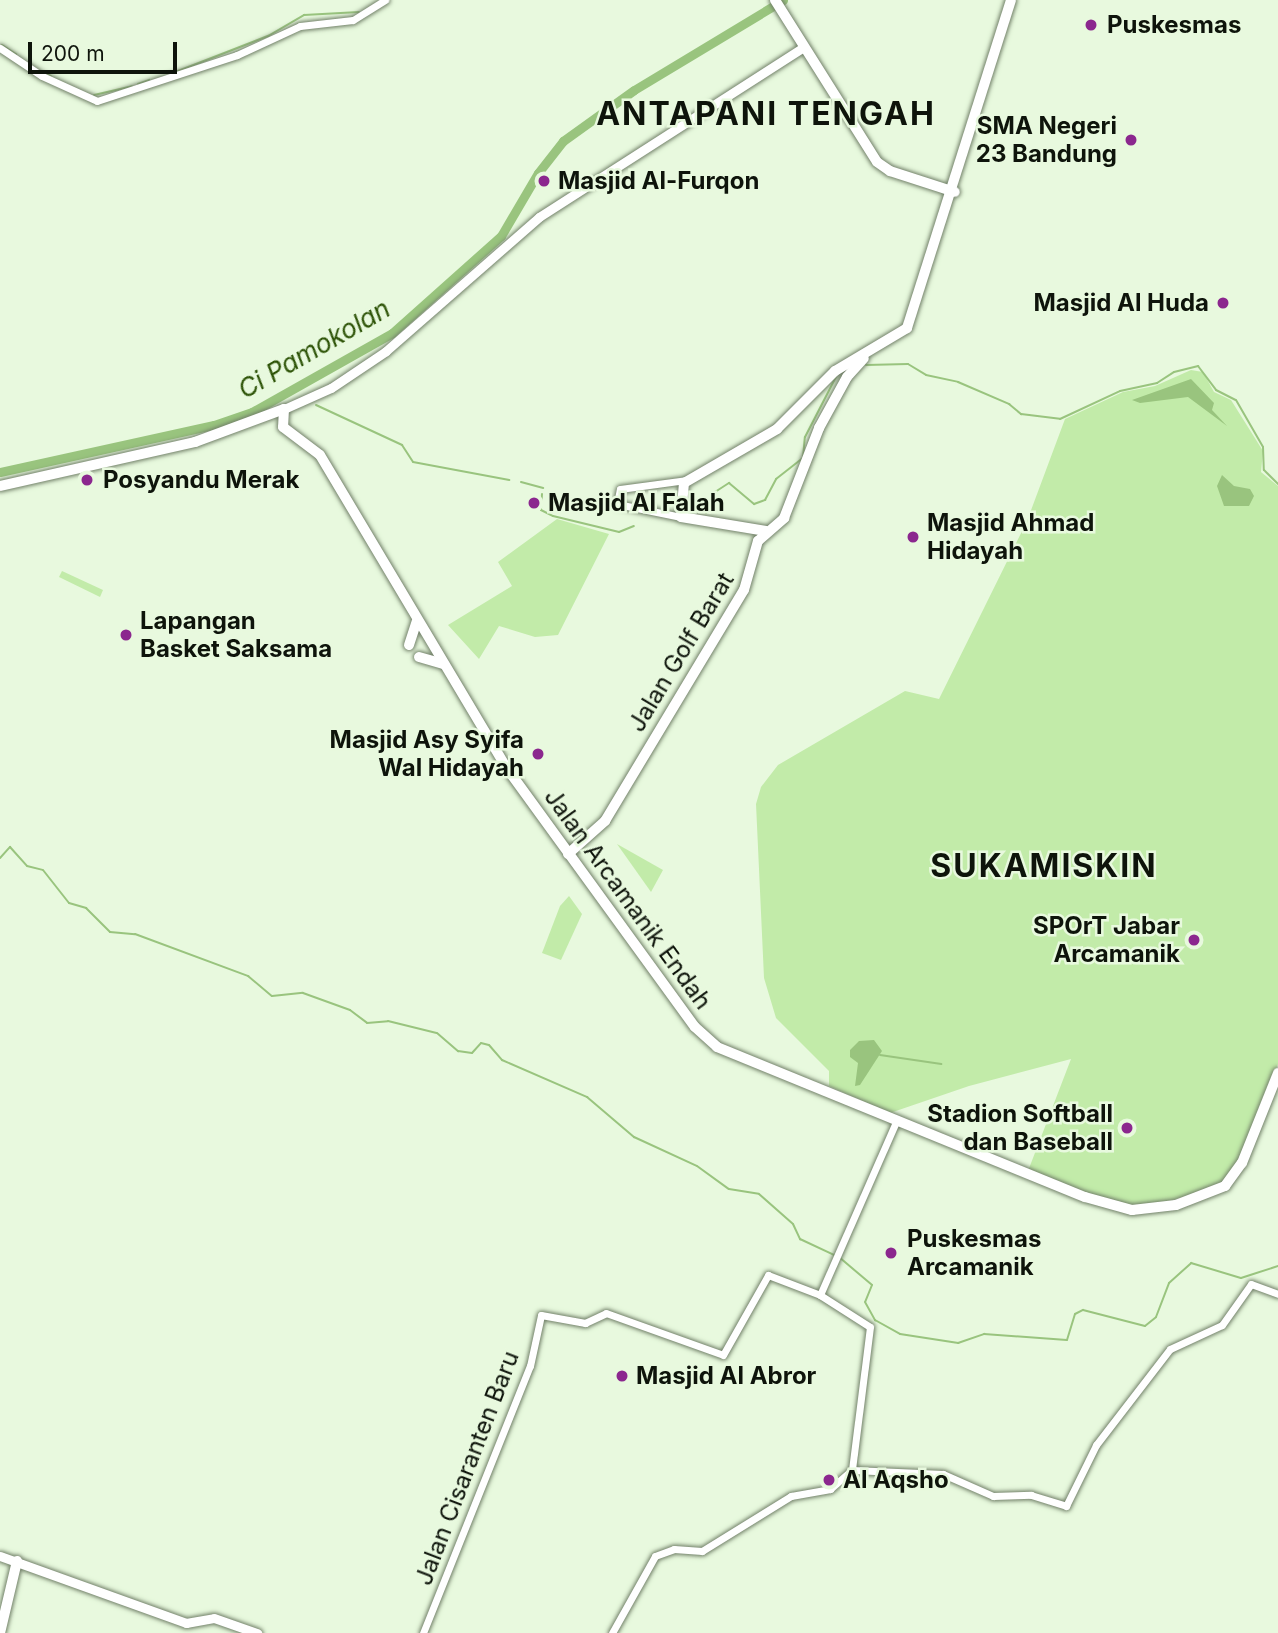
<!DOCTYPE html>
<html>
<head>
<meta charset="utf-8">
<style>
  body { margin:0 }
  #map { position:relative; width:1278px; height:1633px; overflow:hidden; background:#e8f9de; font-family:Inter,sans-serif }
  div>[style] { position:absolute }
  .green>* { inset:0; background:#c2eba9 }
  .water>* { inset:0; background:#99c47e }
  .stream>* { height:2px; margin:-1px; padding:0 1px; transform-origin:1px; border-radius:1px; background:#99c47e }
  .river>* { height:9px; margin:-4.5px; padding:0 4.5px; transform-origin:4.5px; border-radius:4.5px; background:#99c47e }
  .roads { filter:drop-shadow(0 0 2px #728169) drop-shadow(0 0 2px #728169) }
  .tertiary>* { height:7px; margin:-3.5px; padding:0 3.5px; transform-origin:3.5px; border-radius:3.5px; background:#fff }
  .secondary>* { height:9px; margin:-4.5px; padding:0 4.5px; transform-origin:4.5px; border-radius:4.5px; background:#fff }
  .primary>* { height:10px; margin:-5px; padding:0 5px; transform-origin:5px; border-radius:5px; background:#fff }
  .dots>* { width:19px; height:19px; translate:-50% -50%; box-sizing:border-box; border:4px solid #e8f9de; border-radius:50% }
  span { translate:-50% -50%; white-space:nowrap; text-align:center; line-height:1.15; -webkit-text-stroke:5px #e8f9de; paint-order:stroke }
  .poi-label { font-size:24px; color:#0e140b; font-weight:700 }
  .left { translate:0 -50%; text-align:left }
  .right { translate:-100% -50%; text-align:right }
  .street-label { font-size:24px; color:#0e140b }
  .water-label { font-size:26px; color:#2e5408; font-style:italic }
  .district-label { font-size:32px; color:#0e140b; font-weight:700; letter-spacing:2px }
  .scale { position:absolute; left:28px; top:42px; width:149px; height:32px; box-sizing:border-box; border:4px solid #0e140b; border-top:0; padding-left:9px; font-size:21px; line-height:24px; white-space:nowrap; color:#0e140b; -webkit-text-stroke:5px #e8f9de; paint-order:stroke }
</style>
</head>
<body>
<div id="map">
  <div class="green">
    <div style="clip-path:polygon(1191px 370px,1203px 372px,1214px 392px,1231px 400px,1263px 451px,1261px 472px,1278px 486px,1278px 1064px,1237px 1162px,1220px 1186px,1142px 1209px,1121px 1208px,1028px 1171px,1071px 1059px,969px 1086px,890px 1113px,829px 1086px,829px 1071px,776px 1018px,764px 978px,756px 804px,761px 787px,778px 765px,905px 691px,939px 699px,1027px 521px,1065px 419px,1123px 392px,1155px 386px)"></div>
    <div style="clip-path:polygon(557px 519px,609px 534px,558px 635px,535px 637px,499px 626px,479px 659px,448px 625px,512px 586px,498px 562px)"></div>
    <div style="clip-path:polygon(62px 571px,103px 590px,100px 597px,59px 577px)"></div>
    <div style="clip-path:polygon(617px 844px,663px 870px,651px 892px)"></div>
    <div style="clip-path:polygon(569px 896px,582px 914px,561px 960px,542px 953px,560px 906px)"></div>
  </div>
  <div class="water">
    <div style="clip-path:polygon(1191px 379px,1214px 403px,1212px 410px,1227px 426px,1188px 397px,1140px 403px,1132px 400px)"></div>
    <div style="clip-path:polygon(1222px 475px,1234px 486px,1250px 489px,1254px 496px,1249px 506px,1224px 506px,1217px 486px)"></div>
    <div style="clip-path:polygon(874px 1040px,882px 1051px,860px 1085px,855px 1086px,858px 1063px,850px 1057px,850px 1050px,859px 1041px)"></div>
  </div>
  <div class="stream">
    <div style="left:2px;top:45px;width:17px;rotate:33deg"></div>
    <div style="left:41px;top:71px;width:11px;rotate:27deg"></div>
    <div style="left:178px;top:71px;width:97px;rotate:-21.3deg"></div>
    <div style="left:268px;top:36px;width:42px;rotate:-30.3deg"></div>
    <div style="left:304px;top:15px;width:55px;rotate:-3.1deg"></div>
    <div style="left:138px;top:84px;width:12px;rotate:-20deg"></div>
    <div style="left:94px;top:95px;width:39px;rotate:-13deg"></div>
    <div style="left:866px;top:365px;width:42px;rotate:-1.4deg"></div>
    <div style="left:908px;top:364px;width:21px;rotate:31deg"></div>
    <div style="left:926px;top:375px;width:33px;rotate:12deg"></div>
    <div style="left:958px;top:382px;width:56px;rotate:23.3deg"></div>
    <div style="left:1009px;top:404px;width:16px;rotate:40deg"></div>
    <div style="left:1021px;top:414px;width:39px;rotate:7deg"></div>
    <div style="left:1060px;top:419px;width:66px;rotate:-25deg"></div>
    <div style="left:1120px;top:391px;width:38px;rotate:-12deg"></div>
    <div style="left:1157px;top:383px;width:20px;rotate:-33deg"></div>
    <div style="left:1174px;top:372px;width:25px;rotate:-14deg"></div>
    <div style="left:1198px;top:366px;width:30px;rotate:53deg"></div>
    <div style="left:1216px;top:390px;width:22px;rotate:27deg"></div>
    <div style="left:1236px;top:400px;width:54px;rotate:60.1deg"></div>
    <div style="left:1263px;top:447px;width:23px;rotate:88deg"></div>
    <div style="left:1264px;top:470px;width:20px;rotate:45deg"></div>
    <div style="left:316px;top:405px;width:95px;rotate:24.9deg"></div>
    <div style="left:402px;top:445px;width:20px;rotate:57deg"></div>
    <div style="left:413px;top:462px;width:98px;rotate:10.6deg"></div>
    <div style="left:521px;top:482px;width:23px;rotate:15deg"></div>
    <div style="left:542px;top:494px;width:16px;rotate:94deg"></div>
    <div style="left:541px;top:510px;width:13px;rotate:27deg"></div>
    <div style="left:553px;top:516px;width:68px;rotate:13.6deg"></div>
    <div style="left:619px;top:532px;width:16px;rotate:-22deg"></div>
    <div style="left:706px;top:513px;width:23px;rotate:-67deg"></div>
    <div style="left:715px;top:492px;width:17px;rotate:-33deg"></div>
    <div style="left:729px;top:483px;width:33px;rotate:40deg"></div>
    <div style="left:754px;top:504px;width:12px;rotate:-20deg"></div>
    <div style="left:765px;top:500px;width:24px;rotate:-62deg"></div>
    <div style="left:776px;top:479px;width:34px;rotate:-38deg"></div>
    <div style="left:803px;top:458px;width:21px;rotate:-85deg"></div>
    <div style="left:805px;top:437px;width:68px;rotate:-62.7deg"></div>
    <div style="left:0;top:858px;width:15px;rotate:-48deg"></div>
    <div style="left:10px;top:847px;width:25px;rotate:48deg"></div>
    <div style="left:27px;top:866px;width:16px;rotate:14deg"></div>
    <div style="left:43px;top:870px;width:42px;rotate:51.8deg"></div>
    <div style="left:69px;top:903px;width:18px;rotate:16deg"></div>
    <div style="left:86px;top:908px;width:34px;rotate:45deg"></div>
    <div style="left:110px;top:932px;width:25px;rotate:5deg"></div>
    <div style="left:135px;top:934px;width:121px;rotate:20.4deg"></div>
    <div style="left:248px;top:976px;width:31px;rotate:40deg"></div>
    <div style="left:272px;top:996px;width:31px;rotate:-6deg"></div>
    <div style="left:303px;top:993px;width:50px;rotate:19.9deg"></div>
    <div style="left:350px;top:1010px;width:21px;rotate:37deg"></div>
    <div style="left:367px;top:1023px;width:21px;rotate:-5deg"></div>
    <div style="left:388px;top:1021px;width:50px;rotate:13.8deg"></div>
    <div style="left:437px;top:1033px;width:28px;rotate:41deg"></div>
    <div style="left:458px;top:1051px;width:14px;rotate:8deg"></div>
    <div style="left:472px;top:1053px;width:13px;rotate:-48deg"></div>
    <div style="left:481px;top:1043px;width:8px;rotate:14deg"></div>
    <div style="left:489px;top:1045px;width:20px;rotate:49deg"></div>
    <div style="left:502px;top:1060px;width:93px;rotate:23.5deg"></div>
    <div style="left:587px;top:1097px;width:62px;rotate:40.4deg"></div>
    <div style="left:634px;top:1137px;width:69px;rotate:24.7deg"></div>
    <div style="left:697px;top:1166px;width:39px;rotate:36deg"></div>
    <div style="left:729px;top:1189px;width:30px;rotate:9deg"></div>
    <div style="left:759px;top:1194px;width:45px;rotate:41.4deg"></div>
    <div style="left:793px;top:1224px;width:17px;rotate:65deg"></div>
    <div style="left:800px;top:1239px;width:38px;rotate:25deg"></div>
    <div style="left:880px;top:1055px;width:62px;rotate:8.4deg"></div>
    <div style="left:839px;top:1257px;width:43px;rotate:40.3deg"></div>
    <div style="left:872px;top:1285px;width:18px;rotate:112deg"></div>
    <div style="left:865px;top:1302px;width:21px;rotate:61deg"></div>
    <div style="left:875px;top:1320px;width:29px;rotate:29deg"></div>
    <div style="left:900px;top:1334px;width:59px;rotate:8.8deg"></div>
    <div style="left:958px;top:1343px;width:28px;rotate:-19deg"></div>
    <div style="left:984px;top:1334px;width:83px;rotate:4.1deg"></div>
    <div style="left:1067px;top:1340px;width:27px;rotate:-73deg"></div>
    <div style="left:1075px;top:1314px;width:9px;rotate:-27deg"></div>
    <div style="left:1083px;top:1310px;width:64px;rotate:14.5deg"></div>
    <div style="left:1145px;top:1326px;width:14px;rotate:-39deg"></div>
    <div style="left:1156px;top:1317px;width:36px;rotate:-69deg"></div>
    <div style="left:1169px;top:1283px;width:30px;rotate:-42deg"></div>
    <div style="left:1191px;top:1263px;width:52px;rotate:16.7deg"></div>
    <div style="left:1241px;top:1278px;width:39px;rotate:-18deg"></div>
  </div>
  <div class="river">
    <div style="left:0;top:472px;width:219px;rotate:-12.4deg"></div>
    <div style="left:214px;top:425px;width:40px;rotate:-18.9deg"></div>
    <div style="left:252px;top:412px;width:161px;rotate:-29.4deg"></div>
    <div style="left:392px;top:333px;width:146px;rotate:-41.7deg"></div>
    <div style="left:501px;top:236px;width:73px;rotate:-59.6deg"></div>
    <div style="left:538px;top:173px;width:41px;rotate:-52deg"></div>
    <div style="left:563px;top:141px;width:87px;rotate:-35.7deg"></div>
    <div style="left:634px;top:90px;width:174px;rotate:-31.1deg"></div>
  </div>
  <div class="roads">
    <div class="tertiary">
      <div style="left:0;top:48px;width:50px;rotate:33.7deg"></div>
      <div style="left:42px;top:76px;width:60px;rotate:24.4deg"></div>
      <div style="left:97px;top:101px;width:147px;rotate:-18.2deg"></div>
      <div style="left:237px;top:55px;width:69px;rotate:-24.7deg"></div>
      <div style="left:300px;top:26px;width:53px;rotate:-6.5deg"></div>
      <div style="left:353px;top:20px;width:38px;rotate:-32deg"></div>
      <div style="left:681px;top:517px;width:65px;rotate:-168.5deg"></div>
      <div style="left:617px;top:504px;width:15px;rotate:-79deg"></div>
      <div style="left:620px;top:489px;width:68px;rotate:-7.7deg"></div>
      <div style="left:820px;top:1295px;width:191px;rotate:-66.3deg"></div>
      <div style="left:423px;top:1633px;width:288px;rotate:-68.2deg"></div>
      <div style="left:530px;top:1366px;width:52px;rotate:-77.8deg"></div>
      <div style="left:541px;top:1315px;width:45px;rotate:10.3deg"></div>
      <div style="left:585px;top:1323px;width:23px;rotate:-25deg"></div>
      <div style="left:606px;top:1313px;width:124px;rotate:19.7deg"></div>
      <div style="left:723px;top:1355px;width:92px;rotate:-60.6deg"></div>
      <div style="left:768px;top:1275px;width:56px;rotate:21deg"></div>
      <div style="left:820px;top:1295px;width:59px;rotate:32.6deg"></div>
      <div style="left:870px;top:1327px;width:144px;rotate:97.2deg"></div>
      <div style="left:612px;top:1633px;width:88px;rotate:-60.8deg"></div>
      <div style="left:655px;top:1556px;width:20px;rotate:-20deg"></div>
      <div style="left:674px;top:1549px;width:28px;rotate:4deg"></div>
      <div style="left:702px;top:1551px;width:105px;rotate:-31.7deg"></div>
      <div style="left:791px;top:1496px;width:40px;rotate:-10deg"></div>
      <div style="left:830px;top:1489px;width:29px;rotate:-41deg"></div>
      <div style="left:852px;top:1470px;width:91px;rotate:2.5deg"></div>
      <div style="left:943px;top:1474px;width:55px;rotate:23.7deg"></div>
      <div style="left:993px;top:1496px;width:38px;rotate:-2deg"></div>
      <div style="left:1031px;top:1495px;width:37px;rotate:17deg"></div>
      <div style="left:1066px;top:1506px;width:68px;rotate:-63.8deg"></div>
      <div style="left:1096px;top:1445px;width:121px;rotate:-52.4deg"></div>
      <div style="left:1170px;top:1349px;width:57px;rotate:-24.8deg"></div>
      <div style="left:1222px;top:1325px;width:50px;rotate:-54.7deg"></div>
      <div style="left:1251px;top:1284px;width:29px;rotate:20deg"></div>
    </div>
    <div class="secondary">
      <div style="left:284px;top:409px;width:51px;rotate:-24.1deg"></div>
      <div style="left:331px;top:388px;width:66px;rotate:-33.9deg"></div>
      <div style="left:386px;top:351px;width:203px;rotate:-41.2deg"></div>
      <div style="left:539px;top:217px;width:315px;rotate:-32.7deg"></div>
      <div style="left:0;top:1556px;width:198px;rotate:19.8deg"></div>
      <div style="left:186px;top:1623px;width:28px;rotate:-10deg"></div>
      <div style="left:214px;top:1618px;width:46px;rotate:19.2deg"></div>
    </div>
    <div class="primary">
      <div style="left:775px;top:0;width:191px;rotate:57.8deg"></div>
      <div style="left:877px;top:162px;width:16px;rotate:35deg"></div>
      <div style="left:890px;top:171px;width:68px;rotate:17.9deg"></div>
      <div style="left:0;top:486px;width:200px;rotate:-12.7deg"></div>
      <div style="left:195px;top:442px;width:95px;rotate:-20.3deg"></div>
      <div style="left:284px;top:409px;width:18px;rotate:93deg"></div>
      <div style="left:283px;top:427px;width:46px;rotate:37.1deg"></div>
      <div style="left:320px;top:455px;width:363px;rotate:59.2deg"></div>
      <div style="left:506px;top:767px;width:321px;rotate:54deg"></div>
      <div style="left:695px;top:1027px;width:30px;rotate:42deg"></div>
      <div style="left:717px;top:1047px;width:397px;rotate:22.2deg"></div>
      <div style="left:1085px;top:1197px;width:49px;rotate:15.5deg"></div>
      <div style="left:1132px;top:1210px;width:44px;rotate:-6.5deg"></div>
      <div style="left:1176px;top:1205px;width:53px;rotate:-21.2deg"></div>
      <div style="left:1225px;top:1186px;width:29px;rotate:-54deg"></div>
      <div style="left:1242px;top:1163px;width:97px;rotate:-68.2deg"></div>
      <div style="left:766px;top:531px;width:86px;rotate:-170.6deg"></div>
      <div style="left:681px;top:517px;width:34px;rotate:-85deg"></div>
      <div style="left:684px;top:483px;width:108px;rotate:-30.1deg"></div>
      <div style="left:777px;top:429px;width:82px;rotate:-45deg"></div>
      <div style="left:835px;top:371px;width:84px;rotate:-30.8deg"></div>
      <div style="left:907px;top:328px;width:344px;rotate:-72.4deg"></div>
      <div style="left:409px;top:645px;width:25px;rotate:-72deg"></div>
      <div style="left:419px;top:657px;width:25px;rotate:16deg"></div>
      <div style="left:568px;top:854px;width:50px;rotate:-41.7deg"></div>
      <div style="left:605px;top:821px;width:270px;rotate:-59deg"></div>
      <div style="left:744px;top:590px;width:51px;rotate:-74.1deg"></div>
      <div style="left:758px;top:541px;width:35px;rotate:-41deg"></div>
      <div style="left:784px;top:518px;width:97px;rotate:-68.7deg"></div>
      <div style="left:819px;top:428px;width:58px;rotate:-61.2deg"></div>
      <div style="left:847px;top:377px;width:25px;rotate:-48deg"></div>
      <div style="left:0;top:1633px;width:74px;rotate:-76.7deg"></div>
    </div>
  </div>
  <div class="dots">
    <div style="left:1091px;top:25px;background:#8b278e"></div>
    <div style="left:1131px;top:140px;background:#8b278e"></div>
    <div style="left:544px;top:181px;background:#8b278e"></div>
    <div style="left:1223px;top:303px;background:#8b278e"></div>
    <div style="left:87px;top:480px;background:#8b278e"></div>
    <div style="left:534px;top:503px;background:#8b278e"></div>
    <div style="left:913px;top:537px;background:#8b278e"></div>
    <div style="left:126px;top:635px;background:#8b278e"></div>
    <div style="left:538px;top:754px;background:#8b278e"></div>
    <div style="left:1194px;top:940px;background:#8b278e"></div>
    <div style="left:1127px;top:1128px;background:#8b278e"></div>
    <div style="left:891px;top:1253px;background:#8b278e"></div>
    <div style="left:622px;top:1376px;background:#8b278e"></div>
    <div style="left:829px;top:1480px;background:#8b278e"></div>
  </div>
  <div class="poi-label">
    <span class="left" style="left:1107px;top:25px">Puskesmas</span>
    <span class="right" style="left:1117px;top:140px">SMA Negeri<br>23 Bandung</span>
    <span class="left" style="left:558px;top:181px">Masjid Al-Furqon</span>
    <span class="right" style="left:1209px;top:303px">Masjid Al Huda</span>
    <span class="left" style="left:103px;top:480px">Posyandu Merak</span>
    <span class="left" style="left:548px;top:503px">Masjid Al Falah</span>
    <span class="left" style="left:927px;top:537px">Masjid Ahmad<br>Hidayah</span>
    <span class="left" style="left:140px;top:635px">Lapangan<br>Basket Saksama</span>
    <span class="right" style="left:524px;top:754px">Masjid Asy Syifa<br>Wal Hidayah</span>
    <span class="right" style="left:1180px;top:940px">SPOrT Jabar<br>Arcamanik</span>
    <span class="right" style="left:1113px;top:1128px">Stadion Softball<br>dan Baseball</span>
    <span class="left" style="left:907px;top:1253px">Puskesmas<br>Arcamanik</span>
    <span class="left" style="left:636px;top:1376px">Masjid Al Abror</span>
    <span class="left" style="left:843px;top:1480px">Al Aqsho</span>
  </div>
  <div class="street-label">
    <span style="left:681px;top:652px;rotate:-59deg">Jalan Golf Barat</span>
    <span style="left:628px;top:899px;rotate:54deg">Jalan Arcamanik Endah</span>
    <span style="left:467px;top:1468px;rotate:-69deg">Jalan Cisaranten Baru</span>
  </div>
  <div class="water-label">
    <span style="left:314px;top:349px;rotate:-30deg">Ci Pamokolan</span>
  </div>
  <div class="district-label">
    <span style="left:766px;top:114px">ANTAPANI TENGAH</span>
    <span style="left:1044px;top:866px">SUKAMISKIN</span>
  </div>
  <div class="scale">200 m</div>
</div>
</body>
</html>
